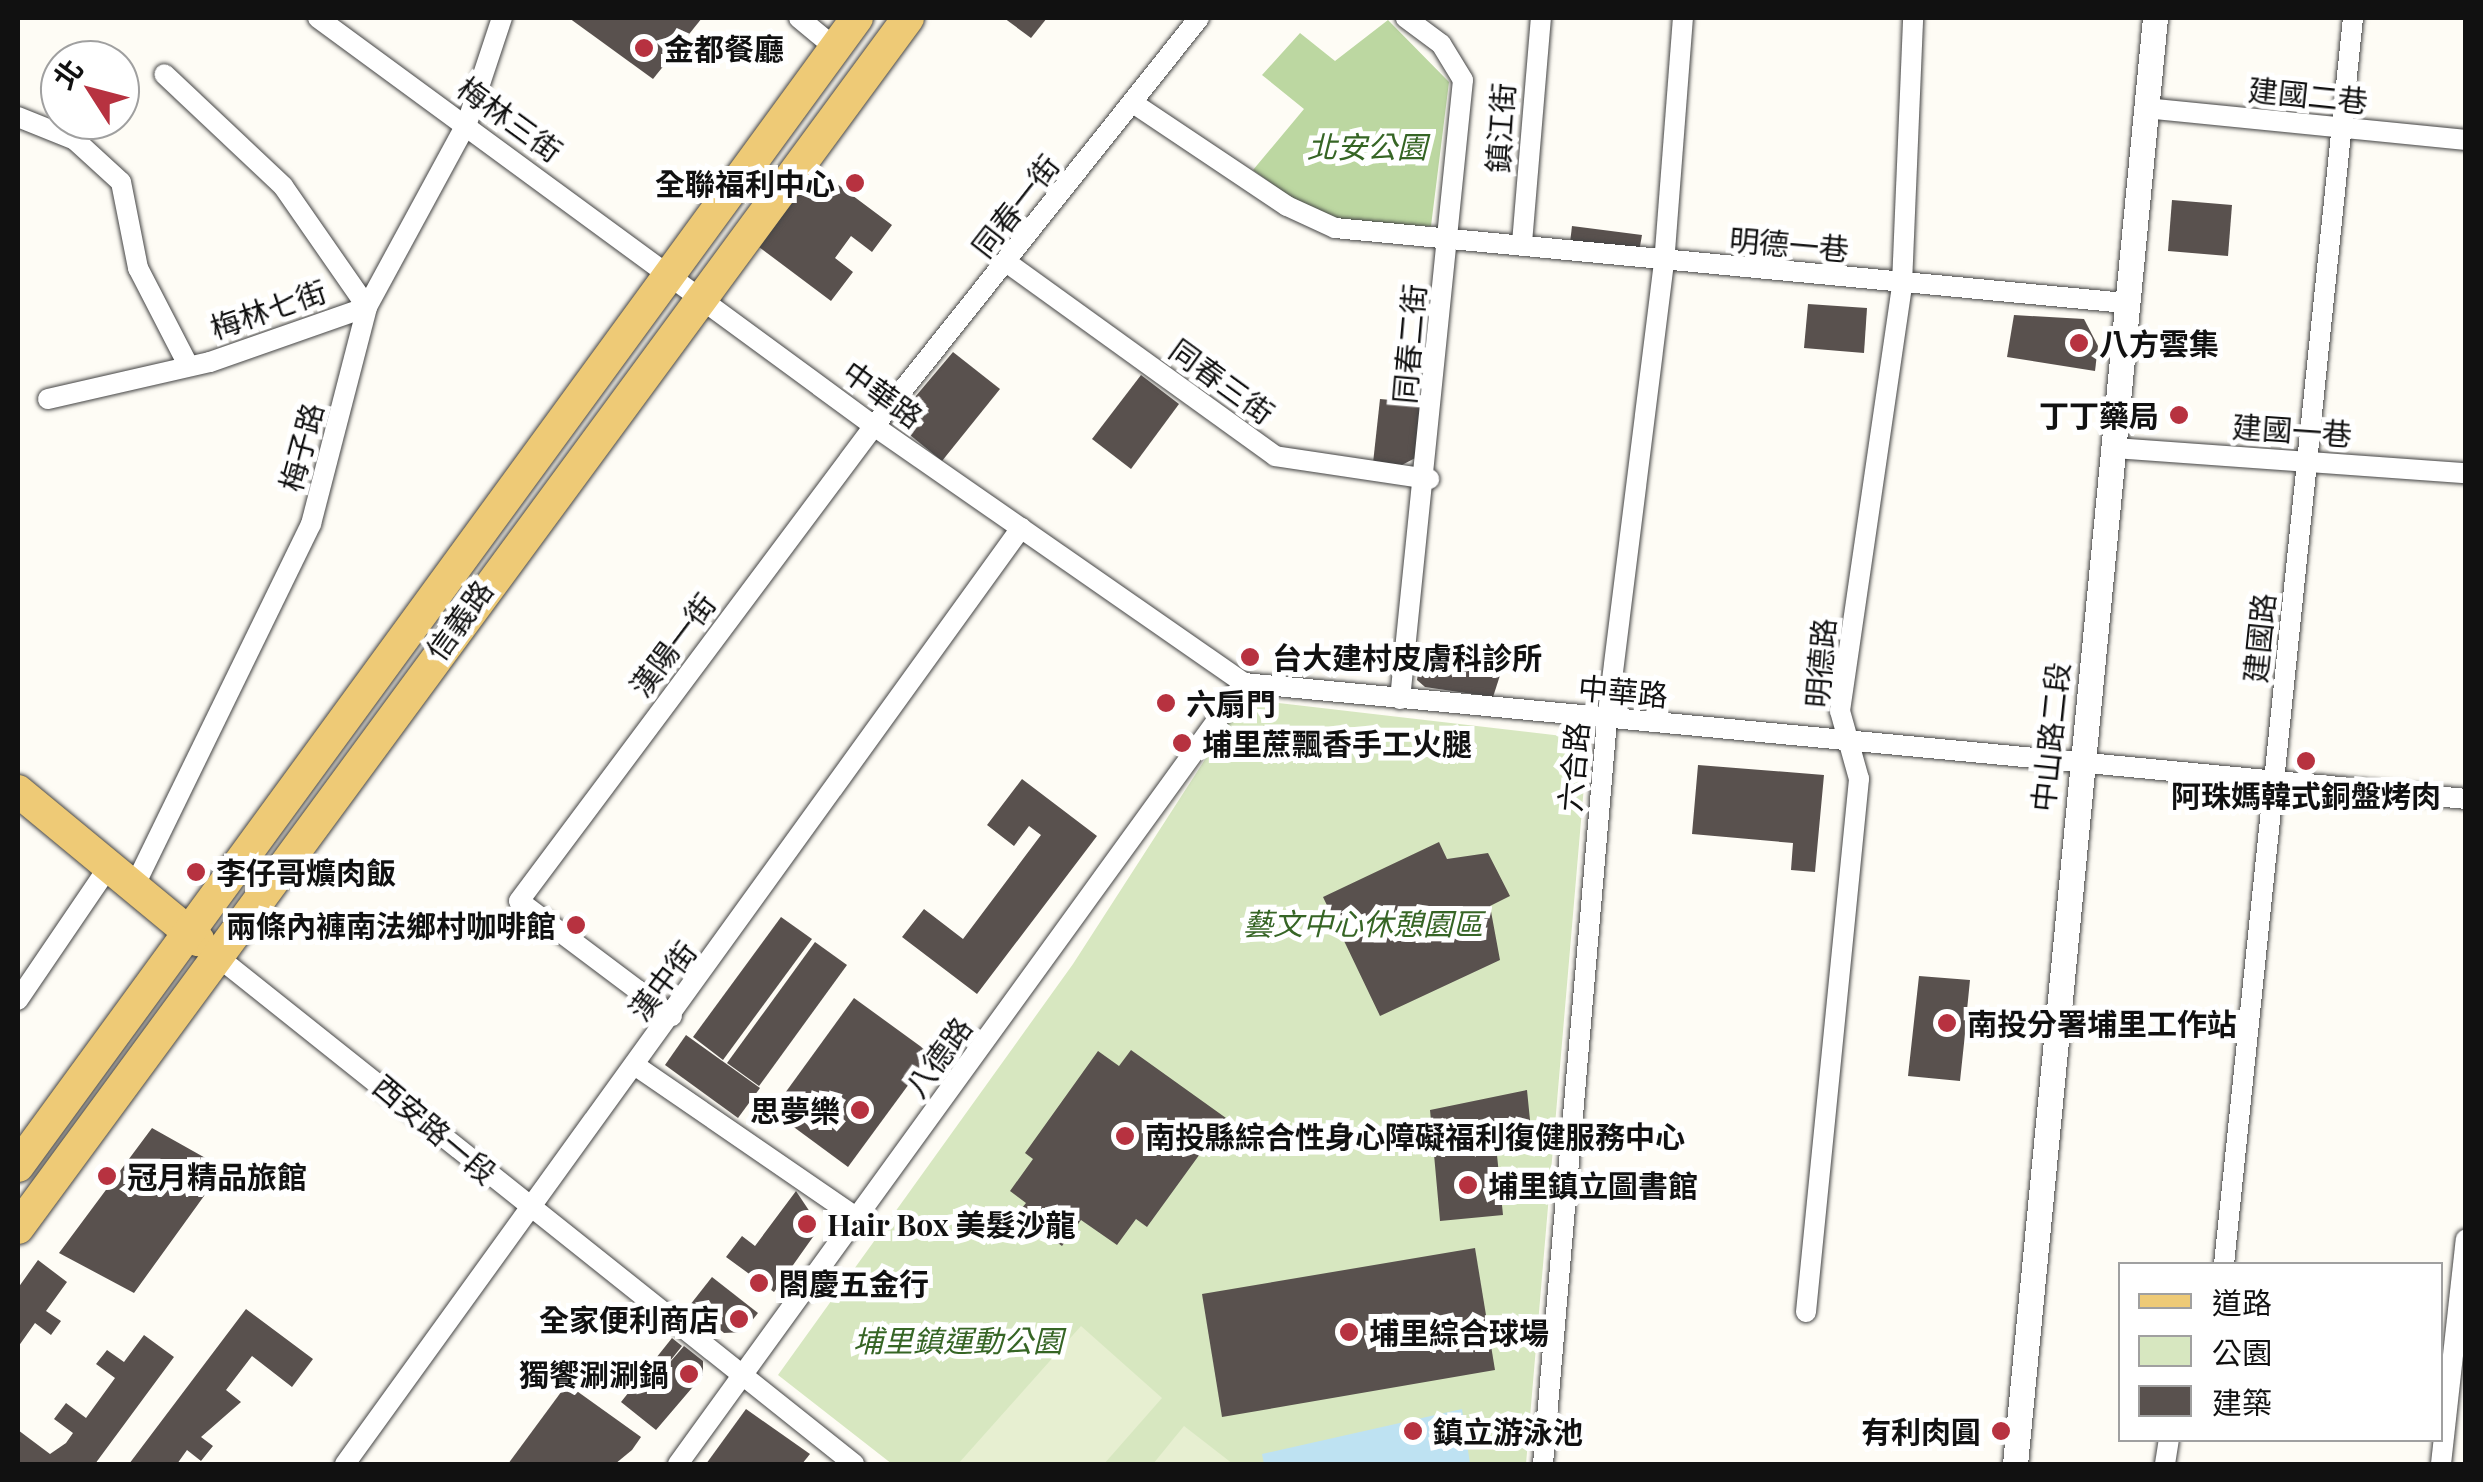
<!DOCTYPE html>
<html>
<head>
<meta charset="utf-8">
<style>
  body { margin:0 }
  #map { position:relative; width:2483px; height:1482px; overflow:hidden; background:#fefcf5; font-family:"Playfair Display","Noto Sans TC",serif }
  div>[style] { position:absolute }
  .green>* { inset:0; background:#d7e7c0 }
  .forest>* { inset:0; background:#bcd7a1 }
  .pitch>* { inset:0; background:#e7efd1 }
  .water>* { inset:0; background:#bee2f2 }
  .building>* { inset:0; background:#59514e }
  .roads { filter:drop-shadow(0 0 2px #444) drop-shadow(0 0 2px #444) }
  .minor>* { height:20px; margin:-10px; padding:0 10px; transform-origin:10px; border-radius:10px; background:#fff }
  .tertiary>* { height:25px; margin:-12.5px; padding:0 12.5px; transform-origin:12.5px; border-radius:12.5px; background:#fff }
  .primary>* { height:32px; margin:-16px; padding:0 16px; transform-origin:16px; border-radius:16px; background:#eeca76 }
  .dots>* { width:28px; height:28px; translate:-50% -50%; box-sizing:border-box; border:5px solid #fff; border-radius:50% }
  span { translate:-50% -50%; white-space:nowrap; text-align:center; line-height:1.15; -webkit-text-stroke:10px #fff; paint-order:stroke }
  .poi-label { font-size:30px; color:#111; font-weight:700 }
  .left { translate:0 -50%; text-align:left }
  .right { translate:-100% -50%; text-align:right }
  .street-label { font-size:30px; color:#111 }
  .park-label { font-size:30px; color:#366525; font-style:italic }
  .frame { position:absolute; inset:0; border:20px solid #111; pointer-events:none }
  .legend { position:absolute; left:2118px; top:1262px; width:325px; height:180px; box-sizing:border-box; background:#fff; border:2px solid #a0a0a0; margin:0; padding:12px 18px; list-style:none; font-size:30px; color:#111 }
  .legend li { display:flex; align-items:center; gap:20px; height:50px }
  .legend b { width:50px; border:2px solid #a0a0a0 }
  .north { position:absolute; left:40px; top:40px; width:100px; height:100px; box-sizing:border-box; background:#fff; border:2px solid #a0a0a0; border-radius:50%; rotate:306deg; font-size:28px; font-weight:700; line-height:40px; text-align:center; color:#111 }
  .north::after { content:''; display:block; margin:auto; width:35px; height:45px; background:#b73240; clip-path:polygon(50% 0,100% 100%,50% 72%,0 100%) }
</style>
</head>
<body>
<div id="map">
  <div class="green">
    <div style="clip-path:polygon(1244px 699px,1588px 739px,1526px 1464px,892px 1464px,778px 1375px,1073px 964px)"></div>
  </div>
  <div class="forest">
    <div style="clip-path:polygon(1388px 20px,1449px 82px,1431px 226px,1327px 224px,1253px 170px,1304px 109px,1262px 75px,1300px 33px,1335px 61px)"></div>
  </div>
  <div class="pitch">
    <div style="clip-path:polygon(1081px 1326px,1162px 1398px,1104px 1464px,958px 1464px)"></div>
    <div style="clip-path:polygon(1184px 1426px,1233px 1464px,1153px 1464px)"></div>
  </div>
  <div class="water">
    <div style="clip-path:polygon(1462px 1409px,1470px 1464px,1264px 1464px,1262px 1454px)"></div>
  </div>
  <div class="building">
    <div style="clip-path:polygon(569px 18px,702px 18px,653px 79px)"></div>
    <div style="clip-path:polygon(1004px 18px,1047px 18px,1031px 38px)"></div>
    <div style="clip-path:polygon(817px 169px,892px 225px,872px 252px,851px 236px,835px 258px,853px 272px,831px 301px,759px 247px)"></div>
    <div style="clip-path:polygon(2172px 200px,2232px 205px,2228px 256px,2168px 251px)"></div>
    <div style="clip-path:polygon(1572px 226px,1642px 235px,1639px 252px,1570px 243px)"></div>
    <div style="clip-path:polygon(1808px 304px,1867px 308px,1864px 353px,1804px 348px)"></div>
    <div style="clip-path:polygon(2014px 315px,2084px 319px,2098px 346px,2095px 371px,2007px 357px)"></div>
    <div style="clip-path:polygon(953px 352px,1000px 389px,942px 461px,894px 422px)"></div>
    <div style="clip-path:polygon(1141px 375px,1179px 404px,1131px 469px,1092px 439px)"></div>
    <div style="clip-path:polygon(1380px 399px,1425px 403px,1423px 454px,1398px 467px,1373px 463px)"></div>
    <div style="clip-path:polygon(1422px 646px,1505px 660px,1493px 697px,1425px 687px,1417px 680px)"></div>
    <div style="clip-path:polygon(1698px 765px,1824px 775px,1815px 872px,1791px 870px,1793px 843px,1692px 834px)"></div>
    <div style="clip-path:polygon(1022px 779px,1097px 836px,977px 994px,902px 937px,924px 909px,963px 939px,1041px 835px,1029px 826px,1014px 846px,987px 825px)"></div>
    <div style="clip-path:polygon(1439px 842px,1447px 859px,1488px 853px,1510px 896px,1490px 906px,1500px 960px,1380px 1016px,1323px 897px)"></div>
    <div style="clip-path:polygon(781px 917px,812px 939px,723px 1060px,693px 1037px)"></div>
    <div style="clip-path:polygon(815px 942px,847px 965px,759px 1086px,727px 1063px)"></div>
    <div style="clip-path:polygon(1919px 976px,1970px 980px,1967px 1010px,1980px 1011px,1978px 1035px,1965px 1034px,1960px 1081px,1908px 1076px)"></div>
    <div style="clip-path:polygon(854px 998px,931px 1054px,848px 1167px,772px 1111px)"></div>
    <div style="clip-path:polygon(686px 1035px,760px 1088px,738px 1118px,665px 1065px)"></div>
    <div style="clip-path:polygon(1131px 1050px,1226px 1118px,1147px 1227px,1136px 1219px,1117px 1245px,1081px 1220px,1062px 1246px,1017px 1214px,1026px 1203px,1010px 1191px,1033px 1159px,1025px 1153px,1098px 1051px,1119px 1066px)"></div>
    <div style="clip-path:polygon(1527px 1090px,1533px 1150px,1497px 1155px,1503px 1215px,1440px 1221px,1430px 1110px)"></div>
    <div style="clip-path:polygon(152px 1128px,209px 1160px,204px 1167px,217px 1178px,134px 1293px,59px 1253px)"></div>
    <div style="clip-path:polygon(796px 1191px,820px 1227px,774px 1292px,726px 1257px,742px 1236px,755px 1246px)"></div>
    <div style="clip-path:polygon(1475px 1248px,1495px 1370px,1222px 1417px,1202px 1294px)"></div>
    <div style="clip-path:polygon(38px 1260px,67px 1282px,46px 1311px,61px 1321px,51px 1335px,35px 1323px,18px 1347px,18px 1288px)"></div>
    <div style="clip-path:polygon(712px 1277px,758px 1313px,743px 1332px,724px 1333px,690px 1305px)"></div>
    <div style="clip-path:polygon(246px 1309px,313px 1359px,292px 1387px,252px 1356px,226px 1390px,241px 1402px,201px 1437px,213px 1446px,201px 1461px,187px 1450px,177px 1464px,129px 1464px)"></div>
    <div style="clip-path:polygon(144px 1335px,174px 1357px,95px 1464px,18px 1464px,18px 1430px,50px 1454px,66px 1443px,73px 1433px,54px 1419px,66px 1403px,86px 1418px,115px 1378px,96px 1364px,107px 1350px,124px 1362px)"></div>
    <div style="clip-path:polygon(672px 1338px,682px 1346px,658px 1376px,684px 1346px,703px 1361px,703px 1375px,656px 1430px,621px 1402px)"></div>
    <div style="clip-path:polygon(567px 1384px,641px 1437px,632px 1450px,615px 1464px,508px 1464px)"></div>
    <div style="clip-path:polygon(746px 1409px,810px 1454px,802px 1464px,706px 1464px)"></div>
  </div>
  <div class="roads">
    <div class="minor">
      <div style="left:318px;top:18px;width:690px;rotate:36.27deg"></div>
      <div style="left:874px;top:426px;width:450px;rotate:34.8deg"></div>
      <div style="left:1244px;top:683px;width:1227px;rotate:5.42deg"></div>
      <div style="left:799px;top:18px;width:45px;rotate:39.6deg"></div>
      <div style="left:1133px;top:103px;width:185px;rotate:33.8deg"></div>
      <div style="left:1287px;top:206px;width:53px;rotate:24.6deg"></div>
      <div style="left:1335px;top:228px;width:795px;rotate:5.42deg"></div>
      <div style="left:2145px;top:108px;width:323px;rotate:5.7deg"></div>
      <div style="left:18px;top:117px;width:61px;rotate:22deg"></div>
      <div style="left:75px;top:140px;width:62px;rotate:42.4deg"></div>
      <div style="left:121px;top:182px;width:88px;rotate:78.8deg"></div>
      <div style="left:138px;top:268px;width:107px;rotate:62.7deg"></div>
      <div style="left:1522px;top:243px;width:226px;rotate:-85.2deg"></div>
      <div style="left:1009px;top:264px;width:328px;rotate:35.8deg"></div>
      <div style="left:1275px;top:456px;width:156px;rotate:8.5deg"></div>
      <div style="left:48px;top:399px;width:166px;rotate:-12.9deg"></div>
      <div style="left:210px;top:362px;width:166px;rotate:-19.3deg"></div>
      <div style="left:367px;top:307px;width:147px;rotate:-124.8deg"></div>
      <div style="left:283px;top:186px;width:163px;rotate:-136.7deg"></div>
      <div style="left:2114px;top:448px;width:353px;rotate:4.1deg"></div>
      <div style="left:1400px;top:699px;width:622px;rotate:-84.19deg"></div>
      <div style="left:1463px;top:80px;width:42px;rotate:-121.4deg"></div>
      <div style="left:1441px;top:44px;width:44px;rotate:-143.4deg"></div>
      <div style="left:135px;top:885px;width:402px;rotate:-64deg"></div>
      <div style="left:311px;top:524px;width:224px;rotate:-75.5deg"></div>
      <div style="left:367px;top:307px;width:209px;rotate:-61.5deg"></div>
      <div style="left:467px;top:123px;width:111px;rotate:-71.6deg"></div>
      <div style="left:213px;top:953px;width:820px;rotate:38.56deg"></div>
      <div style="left:18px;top:1000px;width:162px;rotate:-55.8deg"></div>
      <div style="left:672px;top:1016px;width:191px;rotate:-143.1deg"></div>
      <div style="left:519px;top:901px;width:593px;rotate:-53.23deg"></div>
      <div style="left:874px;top:426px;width:522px;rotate:-51.46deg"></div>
      <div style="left:636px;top:1066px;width:268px;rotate:34.5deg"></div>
      <div style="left:2224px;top:1264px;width:1253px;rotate:-84.09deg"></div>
      <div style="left:1806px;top:1312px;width:536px;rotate:-84.32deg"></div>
      <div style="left:1859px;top:779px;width:71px;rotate:-105.6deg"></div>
      <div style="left:1840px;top:711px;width:431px;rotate:-81.7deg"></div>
      <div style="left:1902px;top:284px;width:266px;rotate:-87.6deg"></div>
      <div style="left:345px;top:1464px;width:1155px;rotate:-54.16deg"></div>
      <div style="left:678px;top:1464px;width:965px;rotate:-54.07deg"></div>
      <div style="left:1543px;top:1464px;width:747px;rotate:-85.08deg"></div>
      <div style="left:1607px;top:720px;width:460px;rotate:-82.9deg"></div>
      <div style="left:1664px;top:264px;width:247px;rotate:-85.6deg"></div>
      <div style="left:2165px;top:1464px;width:24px;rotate:-81deg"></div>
      <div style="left:2441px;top:1464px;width:226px;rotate:-83.7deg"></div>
    </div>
    <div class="tertiary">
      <div style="left:2015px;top:1464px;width:1453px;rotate:-84.47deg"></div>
    </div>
    <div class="primary">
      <div style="left:18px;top:791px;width:234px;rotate:39.6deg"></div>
      <div style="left:18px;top:1166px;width:1422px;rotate:-53.84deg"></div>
      <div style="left:18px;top:1228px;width:1502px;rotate:-53.66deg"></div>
    </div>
  </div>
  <div class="dots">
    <div style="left:644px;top:48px;background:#b73240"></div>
    <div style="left:855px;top:183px;background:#b73240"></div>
    <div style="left:2079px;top:343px;background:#b73240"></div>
    <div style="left:2179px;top:415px;background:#b73240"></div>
    <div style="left:1250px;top:657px;background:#b73240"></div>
    <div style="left:1166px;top:703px;background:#b73240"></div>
    <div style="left:1182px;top:743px;background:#b73240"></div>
    <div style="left:2306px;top:761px;background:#b73240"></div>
    <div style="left:196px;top:872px;background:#b73240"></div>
    <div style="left:576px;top:925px;background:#b73240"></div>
    <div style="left:1947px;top:1023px;background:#b73240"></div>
    <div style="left:860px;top:1110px;background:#b73240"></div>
    <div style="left:1125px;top:1136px;background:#b73240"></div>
    <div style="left:107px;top:1176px;background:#b73240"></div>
    <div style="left:1468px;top:1185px;background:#b73240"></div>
    <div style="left:807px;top:1224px;background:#b73240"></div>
    <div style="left:759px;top:1283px;background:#b73240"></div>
    <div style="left:739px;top:1319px;background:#b73240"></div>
    <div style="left:1349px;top:1332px;background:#b73240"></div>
    <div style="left:689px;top:1374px;background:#b73240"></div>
    <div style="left:1413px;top:1431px;background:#b73240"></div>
    <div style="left:2001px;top:1431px;background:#b73240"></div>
  </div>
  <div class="poi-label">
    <span class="left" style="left:664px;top:48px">金都餐廳</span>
    <span class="right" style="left:835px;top:183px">全聯福利中心</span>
    <span class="left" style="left:2099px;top:343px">八方雲集</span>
    <span class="right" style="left:2159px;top:415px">丁丁藥局</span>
    <span class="left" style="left:1272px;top:657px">台大建村皮膚科診所</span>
    <span class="left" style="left:1186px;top:703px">六扇門</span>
    <span class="left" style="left:1202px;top:743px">埔里蔗飄香手工火腿</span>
    <span style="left:2306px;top:795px">阿珠媽韓式銅盤烤肉</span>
    <span class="left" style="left:216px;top:872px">李仔哥爌肉飯</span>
    <span class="right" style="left:556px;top:925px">兩條內褲南法鄉村咖啡館</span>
    <span class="left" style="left:1967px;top:1023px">南投分署埔里工作站</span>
    <span class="right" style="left:840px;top:1110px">思夢樂</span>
    <span class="left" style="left:1145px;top:1136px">南投縣綜合性身心障礙福利復健服務中心</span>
    <span class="left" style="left:127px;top:1176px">冠月精品旅館</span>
    <span class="left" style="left:1488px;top:1185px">埔里鎮立圖書館</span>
    <span class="left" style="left:827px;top:1224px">Hair Box 美髮沙龍</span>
    <span class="left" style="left:779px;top:1283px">閤慶五金行</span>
    <span class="right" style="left:719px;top:1319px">全家便利商店</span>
    <span class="left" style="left:1369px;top:1332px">埔里綜合球場</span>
    <span class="right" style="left:669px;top:1374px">獨饗涮涮鍋</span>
    <span class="left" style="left:1433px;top:1431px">鎮立游泳池</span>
    <span class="right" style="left:1981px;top:1431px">有利肉圓</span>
  </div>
  <div class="street-label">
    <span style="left:2308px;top:95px;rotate:6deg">建國二巷</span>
    <span style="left:510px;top:119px;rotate:36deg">梅林三街</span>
    <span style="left:1500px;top:128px;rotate:-86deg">鎮江街</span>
    <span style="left:1015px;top:206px;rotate:-52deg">同春一街</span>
    <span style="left:1789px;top:244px;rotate:5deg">明德一巷</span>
    <span style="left:268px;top:309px;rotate:-19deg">梅林七街</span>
    <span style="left:1409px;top:344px;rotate:-85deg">同春二街</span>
    <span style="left:1222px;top:381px;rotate:36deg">同春三街</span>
    <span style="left:883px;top:394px;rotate:36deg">中華路</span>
    <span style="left:2292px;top:430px;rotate:4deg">建國一巷</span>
    <span style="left:301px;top:447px;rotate:-75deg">梅子路</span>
    <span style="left:459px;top:620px;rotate:-54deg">信義路</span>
    <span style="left:2259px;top:638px;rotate:-84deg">建國路</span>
    <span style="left:672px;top:645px;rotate:-53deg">漢陽一街</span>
    <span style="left:1820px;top:663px;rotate:-85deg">明德路</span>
    <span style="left:1623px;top:691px;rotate:5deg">中華路</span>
    <span style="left:2050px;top:737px;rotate:-84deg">中山路二段</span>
    <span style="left:1573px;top:767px;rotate:-85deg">六合路</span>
    <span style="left:662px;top:981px;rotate:-53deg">漢中街</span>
    <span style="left:938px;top:1057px;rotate:-54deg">八德路</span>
    <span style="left:435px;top:1129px;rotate:40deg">西安路一段</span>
  </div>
  <div class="park-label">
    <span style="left:1367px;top:146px">北安公園</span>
    <span style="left:1363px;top:923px">藝文中心休憩園區</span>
    <span style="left:958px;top:1340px">埔里鎮運動公園</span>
  </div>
  <div class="frame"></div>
  <ul class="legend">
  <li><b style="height:12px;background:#eeca76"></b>道路</li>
  <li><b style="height:28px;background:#d7e7c0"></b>公園</li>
  <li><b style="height:28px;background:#59514e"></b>建築</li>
  </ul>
  <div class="north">北</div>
</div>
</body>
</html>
